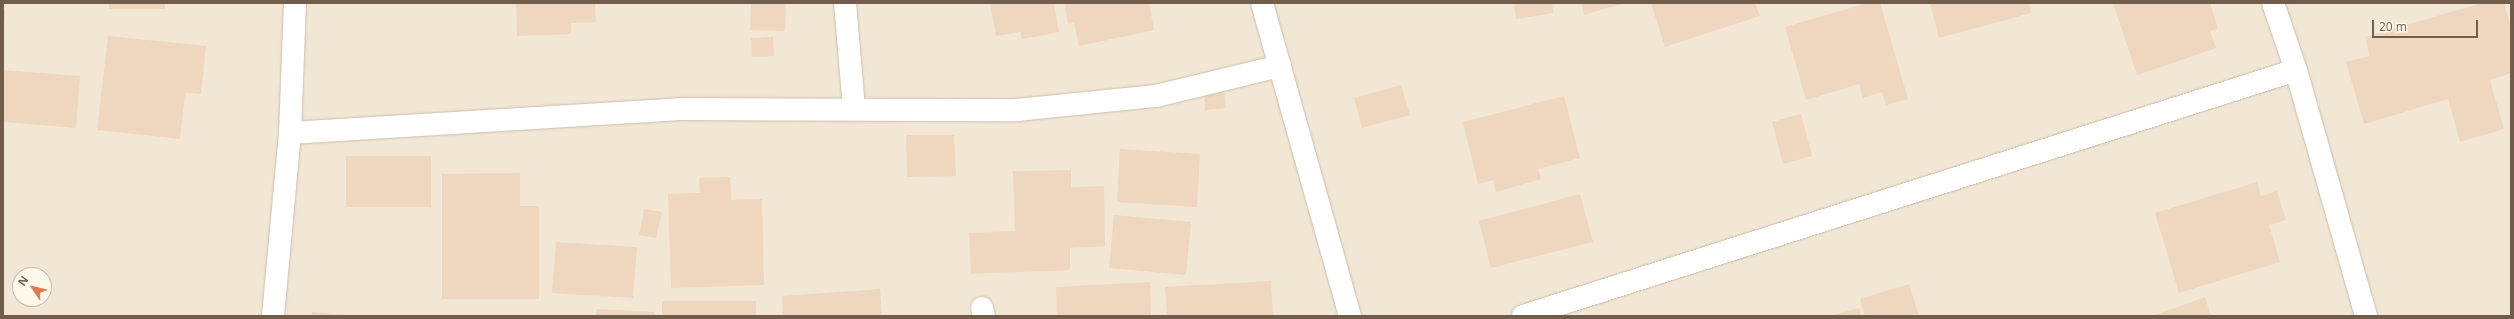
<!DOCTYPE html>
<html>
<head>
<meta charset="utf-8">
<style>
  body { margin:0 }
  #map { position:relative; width:2514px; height:319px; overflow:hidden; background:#fbf4e6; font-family:"Open Sans",sans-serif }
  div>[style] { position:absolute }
  .residential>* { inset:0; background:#f2e7d5 }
  .building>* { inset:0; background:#eed6bf }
  .roads { filter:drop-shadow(0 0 1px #ccbdad) drop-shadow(0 0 1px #ccbdad) }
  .street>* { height:22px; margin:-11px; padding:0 11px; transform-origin:11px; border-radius:11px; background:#fff }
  span { translate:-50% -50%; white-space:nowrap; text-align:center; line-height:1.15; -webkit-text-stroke:4px #fef8ec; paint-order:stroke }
  .frame { position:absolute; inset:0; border:4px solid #725d4c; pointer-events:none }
  .north { position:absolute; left:12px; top:267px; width:40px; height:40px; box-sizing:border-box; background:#fef8ec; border:1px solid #c6baac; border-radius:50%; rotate:305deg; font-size:11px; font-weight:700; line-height:16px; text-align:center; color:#725d4c }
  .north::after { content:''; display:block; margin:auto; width:14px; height:18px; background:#dd7c53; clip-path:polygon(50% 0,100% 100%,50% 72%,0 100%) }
  .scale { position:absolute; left:2372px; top:20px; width:106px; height:18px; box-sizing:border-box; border:2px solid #725d4c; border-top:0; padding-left:5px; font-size:12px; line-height:14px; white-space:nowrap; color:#725d4c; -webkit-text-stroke:3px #fef8ec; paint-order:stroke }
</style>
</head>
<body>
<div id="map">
  <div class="residential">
    <div style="clip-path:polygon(evenodd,3px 3px,2511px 3px,2511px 316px,3px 316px,3px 3px,20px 275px,44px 275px,44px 299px,20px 299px,20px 275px)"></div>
  </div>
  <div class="building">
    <div style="clip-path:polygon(109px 3px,165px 3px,165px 9px,109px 9px)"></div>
    <div style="clip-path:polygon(516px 3px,595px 3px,596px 22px,571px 23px,571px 34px,517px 36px)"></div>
    <div style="clip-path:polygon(751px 3px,786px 3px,785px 31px,750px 30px)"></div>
    <div style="clip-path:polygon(990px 3px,1054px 3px,1059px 32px,1022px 39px,1021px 32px,996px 36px)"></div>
    <div style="clip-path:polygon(1064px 3px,1149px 3px,1154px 30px,1079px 46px,1074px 23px,1068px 24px)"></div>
    <div style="clip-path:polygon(1514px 3px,1552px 3px,1553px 13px,1516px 19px)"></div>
    <div style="clip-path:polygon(1581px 3px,1624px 3px,1584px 15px)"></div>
    <div style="clip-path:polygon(1651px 3px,1755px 3px,1760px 16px,1665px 47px)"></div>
    <div style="clip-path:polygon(1867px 3px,1880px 3px,1908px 99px,1886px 105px,1882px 92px,1863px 98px,1859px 84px,1806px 100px,1785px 27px)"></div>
    <div style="clip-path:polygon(1930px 3px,2029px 3px,2031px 13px,1939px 38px)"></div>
    <div style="clip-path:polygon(2113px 3px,2210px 3px,2218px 29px,2210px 31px,2216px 48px,2137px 75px)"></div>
    <div style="clip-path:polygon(2482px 3px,2504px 3px,2511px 28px,2511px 73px,2490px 80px,2504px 129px,2460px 142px,2448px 99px,2364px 124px,2346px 62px,2370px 56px,2365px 37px)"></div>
    <div style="clip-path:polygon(3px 11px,5px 11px,4px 29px,3px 29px)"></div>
    <div style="clip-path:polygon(108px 36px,206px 46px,201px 94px,185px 93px,180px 139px,97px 130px)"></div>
    <div style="clip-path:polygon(773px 37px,774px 56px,752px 57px,751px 38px)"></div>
    <div style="clip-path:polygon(3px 70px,80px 76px,76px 128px,3px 122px)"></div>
    <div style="clip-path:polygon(1401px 85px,1410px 115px,1362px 128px,1354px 98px)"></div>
    <div style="clip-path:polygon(1225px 93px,1226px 108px,1205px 110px,1204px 94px)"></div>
    <div style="clip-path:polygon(1564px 96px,1580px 158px,1538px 169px,1541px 179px,1496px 192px,1493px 180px,1478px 184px,1463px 122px)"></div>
    <div style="clip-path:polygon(1801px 114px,1812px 156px,1783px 164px,1772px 122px)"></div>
    <div style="clip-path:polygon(906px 135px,954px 135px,956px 176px,907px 177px)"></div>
    <div style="clip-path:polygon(1120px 149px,1200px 154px,1197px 207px,1117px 202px)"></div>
    <div style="clip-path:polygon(346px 156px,431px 156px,431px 207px,346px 207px)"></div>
    <div style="clip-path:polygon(1071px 170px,1071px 187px,1104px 186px,1105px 246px,1070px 248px,1070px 270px,971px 274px,969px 233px,1015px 231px,1013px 171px)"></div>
    <div style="clip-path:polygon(520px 173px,520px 206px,539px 206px,539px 299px,442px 299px,442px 174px)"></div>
    <div style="clip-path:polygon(730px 177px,731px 200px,762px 199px,764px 285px,671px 288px,668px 194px,700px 193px,699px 178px)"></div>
    <div style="clip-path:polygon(2257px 182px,2261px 196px,2277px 191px,2286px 220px,2269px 225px,2280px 262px,2179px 293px,2155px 213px)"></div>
    <div style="clip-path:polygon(1580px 194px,1593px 242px,1491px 268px,1479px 221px)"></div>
    <div style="clip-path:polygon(644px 209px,662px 212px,656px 238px,639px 235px)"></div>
    <div style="clip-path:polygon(1114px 215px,1191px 222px,1186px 275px,1109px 268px)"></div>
    <div style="clip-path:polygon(556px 242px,637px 247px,633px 298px,552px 293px)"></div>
    <div style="clip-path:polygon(1271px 281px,1273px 316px,1167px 316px,1165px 287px)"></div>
    <div style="clip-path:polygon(1150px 282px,1151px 316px,1057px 316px,1056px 287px)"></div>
    <div style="clip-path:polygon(1909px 284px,1919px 316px,1865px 316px,1860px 299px)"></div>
    <div style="clip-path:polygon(880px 289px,882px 316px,783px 316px,782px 296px)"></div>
    <div style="clip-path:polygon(2205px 297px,2211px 316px,2152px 316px)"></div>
    <div style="clip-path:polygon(662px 301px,756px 301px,756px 316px,662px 316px)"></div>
    <div style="clip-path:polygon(1859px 308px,1861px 316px,1831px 316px)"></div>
    <div style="clip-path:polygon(597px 309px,654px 312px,654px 316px,596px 316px)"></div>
    <div style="clip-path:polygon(312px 312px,346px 315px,346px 316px,312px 316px)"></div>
  </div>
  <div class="roads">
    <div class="street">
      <div style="left:845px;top:3px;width:105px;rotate:85.1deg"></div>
      <div style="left:1262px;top:3px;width:325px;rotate:74.3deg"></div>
      <div style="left:2273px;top:3px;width:71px;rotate:71.1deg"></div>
      <div style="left:2296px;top:70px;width:256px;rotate:74.1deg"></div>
      <div style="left:290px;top:133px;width:391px;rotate:-3.5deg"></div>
      <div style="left:680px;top:109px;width:337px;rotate:0.2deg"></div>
      <div style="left:1017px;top:110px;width:140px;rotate:-5.8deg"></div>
      <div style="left:1156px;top:96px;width:128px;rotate:-13.6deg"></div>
      <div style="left:982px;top:308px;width:8px;rotate:76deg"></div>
      <div style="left:273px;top:316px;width:184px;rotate:-84.7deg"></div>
      <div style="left:290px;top:133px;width:130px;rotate:-87.8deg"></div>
      <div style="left:1523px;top:316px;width:811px;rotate:-17.65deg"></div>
    </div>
  </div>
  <div class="frame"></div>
  <div class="north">N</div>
  <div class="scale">20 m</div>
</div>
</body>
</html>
